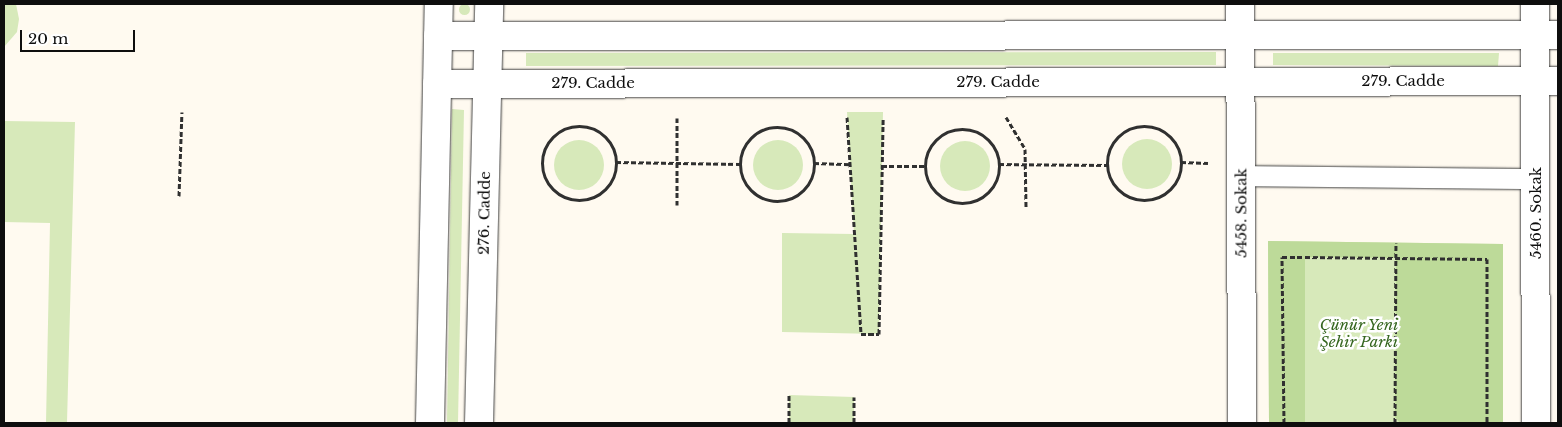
<!DOCTYPE html>
<html>
<head>
<meta charset="utf-8">
<style>
  body { margin:0 }
  #map { position:relative; width:1562px; height:427px; overflow:hidden; background:#fffaf0; font-family:"Libre Baskerville",serif }
  div>[style] { position:absolute }
  .green>* { inset:0; background:#d7e9ba }
  .round { border-radius:50% }
  .forest>* { inset:0; background:#bdda99 }
  .path>* { height:3px; margin-top:-1.5px; transform-origin:0; background:repeating-linear-gradient(90deg,#303030 0 5px,transparent 0 7.5px) }
  .path>.ring { margin:-1.5px; padding:0; box-sizing:content-box; background:none; border:3px solid #303030; border-radius:50% }
  .roads { filter:drop-shadow(0 0 1px #414141) drop-shadow(0 0 1px #414141) }
  .lane>* { height:20px; margin:-10px; padding:0 10px; transform-origin:10px; border-radius:10px; background:#fff }
  .street>* { height:28px; margin:-14px; padding:0 14px; transform-origin:14px; border-radius:14px; background:#fff }
  span { translate:-50% -50%; white-space:nowrap; text-align:center; line-height:1.15; -webkit-text-stroke:5px #fff; paint-order:stroke }
  .street-label { font-size:15px; color:#0e0e0e }
  .park-label { font-size:15px; color:#35661f; font-style:italic }
  .frame { position:absolute; inset:0; border:5px solid #0e0e0e; pointer-events:none }
  .scale { position:absolute; left:20px; top:30px; width:115px; height:22px; box-sizing:border-box; border:2px solid #0e0e0e; border-top:0; padding-left:6px; font-size:15px; line-height:18px; white-space:nowrap; color:#0e0e0e; -webkit-text-stroke:4px #fff; paint-order:stroke }
</style>
</head>
<body>
<div id="map">
  <div class="green">
    <div class="round" style="left:458.5px;top:3.5px;width:11px;height:11px"></div>
    <div style="clip-path:polygon(4px 4px,16px 4px,19px 19px,17px 32px,4px 47px)"></div>
    <div style="clip-path:polygon(1216px 52px,1216px 65px,526px 66px,526px 53px)"></div>
    <div style="clip-path:polygon(1273px 53px,1499px 53px,1498px 66px,1273px 65px)"></div>
    <div style="clip-path:polygon(452px 109px,464px 110px,458px 423px,447px 423px)"></div>
    <div style="clip-path:polygon(847px 112px,883px 112px,879px 334px,782px 332px,782px 233px,854px 234px)"></div>
    <div style="clip-path:polygon(4px 121px,75px 122px,67px 423px,46px 423px,50px 223px,4px 222px)"></div>
    <div class="round" style="left:1122px;top:139px;width:50px;height:50px"></div>
    <div class="round" style="left:753px;top:140px;width:50px;height:50px"></div>
    <div class="round" style="left:554px;top:140px;width:50px;height:50px"></div>
    <div class="round" style="left:940px;top:141px;width:50px;height:50px"></div>
    <div style="clip-path:polygon(1268px 241px,1503px 244px,1503px 423px,1269px 423px)"></div>
    <div style="clip-path:polygon(789px 395px,854px 397px,854px 423px,789px 423px)"></div>
  </div>
  <div class="forest">
    <div style="clip-path:polygon(1268px 241px,1503px 244px,1503px 423px,1400px 423px,1395px 417px,1396px 258px,1305px 257px,1305px 423px,1269px 423px)"></div>
  </div>
  <div class="path">
    <div style="left:847px;top:117px;width:217px;rotate:86.3deg"></div>
    <div style="left:861px;top:334px;width:18px"></div>
    <div style="left:879px;top:334px;width:216px;rotate:-88.9deg"></div>
    <div style="left:1006px;top:117px;width:37px;rotate:59deg"></div>
    <div style="left:1025px;top:149px;width:59px;rotate:89deg"></div>
    <div class="ring" style="left:1107px;top:126px;width:71px;height:71px"></div>
    <div class="ring" style="left:542px;top:126px;width:71px;height:71px"></div>
    <div class="ring" style="left:740px;top:127px;width:71px;height:71px"></div>
    <div class="ring" style="left:925px;top:129px;width:71px;height:71px"></div>
    <div style="left:616px;top:162px;width:124px;rotate:0.9deg"></div>
    <div style="left:1181px;top:162px;width:27px;rotate:2deg"></div>
    <div style="left:814px;top:163px;width:37px;rotate:2deg"></div>
    <div style="left:999px;top:164px;width:109px;rotate:0.5deg"></div>
    <div style="left:882px;top:166px;width:44px"></div>
    <div style="left:179px;top:196px;width:84px;rotate:-88deg"></div>
    <div style="left:677px;top:205px;width:87px;rotate:-90deg"></div>
    <div style="left:789px;top:423px;width:28px;rotate:-90deg"></div>
    <div style="left:854px;top:423px;width:26px;rotate:-90deg"></div>
    <div style="left:1284px;top:423px;width:166px;rotate:-90.7deg"></div>
    <div style="left:1282px;top:257px;width:23px"></div>
    <div style="left:1305px;top:257px;width:182px;rotate:0.6deg"></div>
    <div style="left:1487px;top:259px;width:164px;rotate:90deg"></div>
    <div style="left:1395px;top:423px;width:180px;rotate:-89.7deg"></div>
  </div>
  <div class="roads">
    <div class="lane">
      <div style="left:1241px;top:176px;width:295px;rotate:0.6deg"></div>
    </div>
    <div class="street">
      <div style="left:1240px;top:4px;width:419px;rotate:89.7deg"></div>
      <div style="left:1535px;top:4px;width:419px;rotate:89.9deg"></div>
      <div style="left:438px;top:36px;width:1120px;rotate:-0.05deg"></div>
      <div style="left:437px;top:84px;width:1121px;rotate:-0.15deg"></div>
      <div style="left:430px;top:423px;width:419px;rotate:-88.8deg"></div>
      <div style="left:479px;top:423px;width:419px;rotate:-88.6deg"></div>
    </div>
  </div>
  <div class="street-label">
    <span style="left:1403px;top:81px">279. Cadde</span>
    <span style="left:998px;top:82px">279. Cadde</span>
    <span style="left:593px;top:83px">279. Cadde</span>
    <span style="left:484px;top:213px;rotate:-89deg">276. Cadde</span>
    <span style="left:1241px;top:213px;rotate:-90deg">5458. Sokak</span>
    <span style="left:1536px;top:213px;rotate:-90deg">5460. Sokak</span>
  </div>
  <div class="park-label">
    <span style="left:1359px;top:333px">Çünür Yeni<br>Şehir Parkı</span>
  </div>
  <div class="frame"></div>
  <div class="scale">20 m</div>
</div>
</body>
</html>
